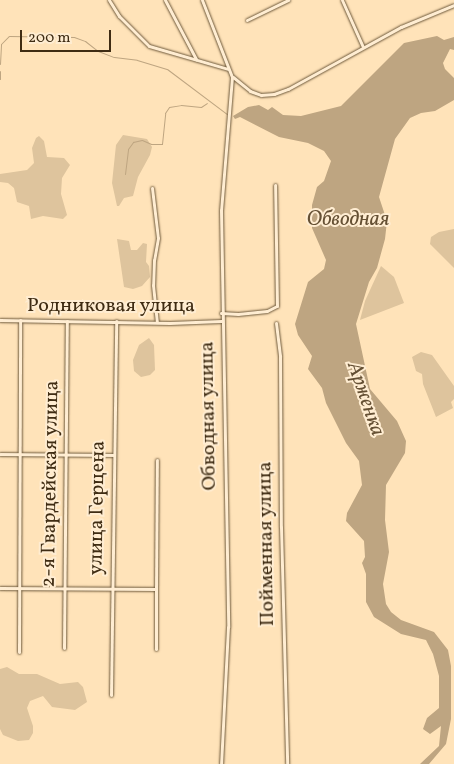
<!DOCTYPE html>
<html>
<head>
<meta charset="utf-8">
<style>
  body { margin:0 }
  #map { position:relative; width:454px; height:764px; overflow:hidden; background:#ffe3b9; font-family:Vollkorn,serif }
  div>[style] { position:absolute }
  .green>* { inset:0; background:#dec49d }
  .water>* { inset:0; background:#bea581 }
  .stream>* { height:1px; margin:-0.5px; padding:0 0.5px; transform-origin:0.5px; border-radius:0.5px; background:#bea581 }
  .roads { filter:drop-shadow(0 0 1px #6f5a3c) drop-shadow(0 0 1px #6f5a3c) }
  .minor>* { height:3px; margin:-1.5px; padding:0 1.5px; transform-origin:1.5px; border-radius:1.5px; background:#ffedd2 }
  span { translate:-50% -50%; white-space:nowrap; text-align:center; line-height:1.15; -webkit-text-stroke:4px #ffedd2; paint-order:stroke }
  .street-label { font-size:20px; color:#3f2c13 }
  .water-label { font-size:21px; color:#655034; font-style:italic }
  .scale { position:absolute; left:20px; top:30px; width:91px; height:22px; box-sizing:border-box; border:2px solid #3f2c13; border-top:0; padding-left:6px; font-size:15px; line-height:18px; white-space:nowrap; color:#3f2c13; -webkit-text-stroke:4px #ffedd2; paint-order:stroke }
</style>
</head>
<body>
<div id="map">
  <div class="green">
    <div style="clip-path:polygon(123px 135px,147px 139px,152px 147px,150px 155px,138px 177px,133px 196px,124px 198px,119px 206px,117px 206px,112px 183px,116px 145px)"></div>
    <div style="clip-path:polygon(39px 136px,44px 141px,47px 157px,64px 158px,70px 165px,62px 178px,61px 194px,67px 215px,63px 219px,43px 216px,31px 219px,29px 206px,17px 202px,14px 188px,8px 183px,0 182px,0 174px,27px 170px,34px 163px,32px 148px,36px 138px)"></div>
    <div style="clip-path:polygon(454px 229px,454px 268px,430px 244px,431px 237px,439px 232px)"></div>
    <div style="clip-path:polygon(117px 239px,129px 241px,131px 250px,137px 250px,143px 243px,147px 244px,146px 262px,149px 266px,150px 277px,142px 286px,133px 289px,124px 287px)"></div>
    <div style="clip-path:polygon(381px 266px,394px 277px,404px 303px,360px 320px,365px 301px)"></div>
    <div style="clip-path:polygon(149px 338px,154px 345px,155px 370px,150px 375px,141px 377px,134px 371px,133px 360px,139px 345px)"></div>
    <div style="clip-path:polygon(421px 352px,432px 355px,454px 386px,454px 399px,451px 402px,453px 408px,436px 417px,423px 384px,422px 374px,416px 371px,412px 357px)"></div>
    <div style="clip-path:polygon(7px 667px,19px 674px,37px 674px,60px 684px,78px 682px,83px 687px,87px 702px,75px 710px,52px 707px,43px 696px,30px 701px,27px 708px,33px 726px,33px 733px,29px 740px,18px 741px,3px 735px,0 729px,0 669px)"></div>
  </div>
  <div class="water">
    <div style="clip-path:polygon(437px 36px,444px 40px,454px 37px,454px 50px,450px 49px,443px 63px,445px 69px,454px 78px,454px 100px,435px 111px,421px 113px,410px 118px,395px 139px,379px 197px,387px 221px,385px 239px,377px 268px,369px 282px,356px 324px,370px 389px,397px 421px,406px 441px,405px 453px,386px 485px,385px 520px,389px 552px,383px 584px,386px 604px,391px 612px,401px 620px,434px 632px,448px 650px,451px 666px,451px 719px,446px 744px,429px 764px,420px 764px,439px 746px,441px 726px,430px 734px,423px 729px,427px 718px,439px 708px,439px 676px,433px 654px,426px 640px,401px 634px,374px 617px,366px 602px,366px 574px,362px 563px,365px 557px,364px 541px,346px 521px,347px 513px,362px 485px,359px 461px,346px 443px,326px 403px,322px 388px,308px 369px,312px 356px,298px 335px,295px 324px,308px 282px,324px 269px,326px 260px,312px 228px,312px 205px,317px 187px,324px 181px,331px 161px,324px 151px,308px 143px,279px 137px,240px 117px,235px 119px,233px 116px,248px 107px,259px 105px,268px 110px,272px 107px,283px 115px,301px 116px,341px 106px,404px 43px)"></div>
  </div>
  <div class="stream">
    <div style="left:0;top:64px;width:20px;rotate:-87deg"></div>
    <div style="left:1px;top:44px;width:11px;rotate:-45deg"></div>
    <div style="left:9px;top:36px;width:65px;rotate:0.9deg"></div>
    <div style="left:74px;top:37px;width:12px;rotate:20deg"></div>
    <div style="left:85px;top:41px;width:16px;rotate:38deg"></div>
    <div style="left:98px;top:51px;width:17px;rotate:21deg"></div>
    <div style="left:114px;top:57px;width:23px;rotate:7deg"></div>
    <div style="left:137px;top:60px;width:31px;rotate:17deg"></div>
    <div style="left:167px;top:69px;width:75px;rotate:36.9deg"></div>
    <div style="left:0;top:71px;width:8px;rotate:90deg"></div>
    <div style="left:125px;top:174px;width:25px;rotate:-83deg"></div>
    <div style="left:128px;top:149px;width:9px;rotate:-54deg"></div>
    <div style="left:133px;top:142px;width:9px;rotate:-13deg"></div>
    <div style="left:142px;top:140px;width:10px;rotate:24deg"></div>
    <div style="left:151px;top:144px;width:11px"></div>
    <div style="left:162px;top:144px;width:31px;rotate:-84deg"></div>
    <div style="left:165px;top:113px;width:7px;rotate:-56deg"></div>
    <div style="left:169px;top:107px;width:12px;rotate:-9deg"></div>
    <div style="left:181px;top:105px;width:20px;rotate:6deg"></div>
    <div style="left:201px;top:107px;width:7px;rotate:-34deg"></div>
  </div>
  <div class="roads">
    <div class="minor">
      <div style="left:109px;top:0;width:19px;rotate:58deg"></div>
      <div style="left:119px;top:16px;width:42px;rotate:45deg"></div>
      <div style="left:149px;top:46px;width:82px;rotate:16.2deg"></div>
      <div style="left:165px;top:0;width:67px;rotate:62.3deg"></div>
      <div style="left:202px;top:0;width:83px;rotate:68.7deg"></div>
      <div style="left:232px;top:77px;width:133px;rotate:94.7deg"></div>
      <div style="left:221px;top:210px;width:417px;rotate:89deg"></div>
      <div style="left:228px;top:627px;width:137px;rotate:92.9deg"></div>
      <div style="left:342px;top:0;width:51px;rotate:65.9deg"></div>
      <div style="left:247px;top:20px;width:46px;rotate:-26deg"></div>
      <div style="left:233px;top:77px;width:22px;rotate:39deg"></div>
      <div style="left:250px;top:91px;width:12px;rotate:20deg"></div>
      <div style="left:261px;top:95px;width:13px;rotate:-4deg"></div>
      <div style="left:274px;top:94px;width:15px;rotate:-20deg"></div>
      <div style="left:288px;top:89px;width:129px;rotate:-28.8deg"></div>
      <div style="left:401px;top:27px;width:57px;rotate:-22.5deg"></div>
      <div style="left:152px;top:188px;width:50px;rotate:83.2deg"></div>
      <div style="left:158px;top:238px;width:22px;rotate:100deg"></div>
      <div style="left:154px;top:260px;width:25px;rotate:92deg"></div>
      <div style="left:153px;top:285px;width:37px;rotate:84deg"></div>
      <div style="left:221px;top:313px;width:17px;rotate:3deg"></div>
      <div style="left:238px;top:314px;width:29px;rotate:-6deg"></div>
      <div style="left:267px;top:311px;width:11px;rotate:-27deg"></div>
      <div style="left:277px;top:306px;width:121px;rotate:-90.9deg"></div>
      <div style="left:0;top:320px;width:170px;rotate:1deg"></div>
      <div style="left:170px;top:323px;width:51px;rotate:-2.2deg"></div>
      <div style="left:276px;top:323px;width:34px;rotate:83deg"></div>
      <div style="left:280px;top:357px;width:170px;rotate:89.7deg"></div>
      <div style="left:281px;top:527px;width:237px;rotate:88.5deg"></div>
      <div style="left:0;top:454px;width:114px;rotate:0.5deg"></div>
      <div style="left:0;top:588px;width:156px;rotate:0.4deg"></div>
      <div style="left:156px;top:589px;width:60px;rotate:90deg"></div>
      <div style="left:156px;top:589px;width:129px;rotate:-89.6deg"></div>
      <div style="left:64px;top:648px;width:327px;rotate:-89.5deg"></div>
      <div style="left:19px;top:652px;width:332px;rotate:-89.8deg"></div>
      <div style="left:111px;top:695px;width:374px;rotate:-89.2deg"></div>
    </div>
  </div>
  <div class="street-label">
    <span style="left:111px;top:306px">Родниковая улица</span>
    <span style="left:209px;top:416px;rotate:-91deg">Обводная улица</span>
    <span style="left:51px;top:484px;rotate:-89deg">2-я Гвардейская улица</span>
    <span style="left:98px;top:508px;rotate:-89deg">улица Герцена</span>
    <span style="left:267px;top:544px;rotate:-91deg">Пойменная улица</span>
  </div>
  <div class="water-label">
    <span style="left:348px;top:220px">Обводная</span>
    <span style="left:365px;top:399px;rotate:71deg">Арженка</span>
  </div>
  <div class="scale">200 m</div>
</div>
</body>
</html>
